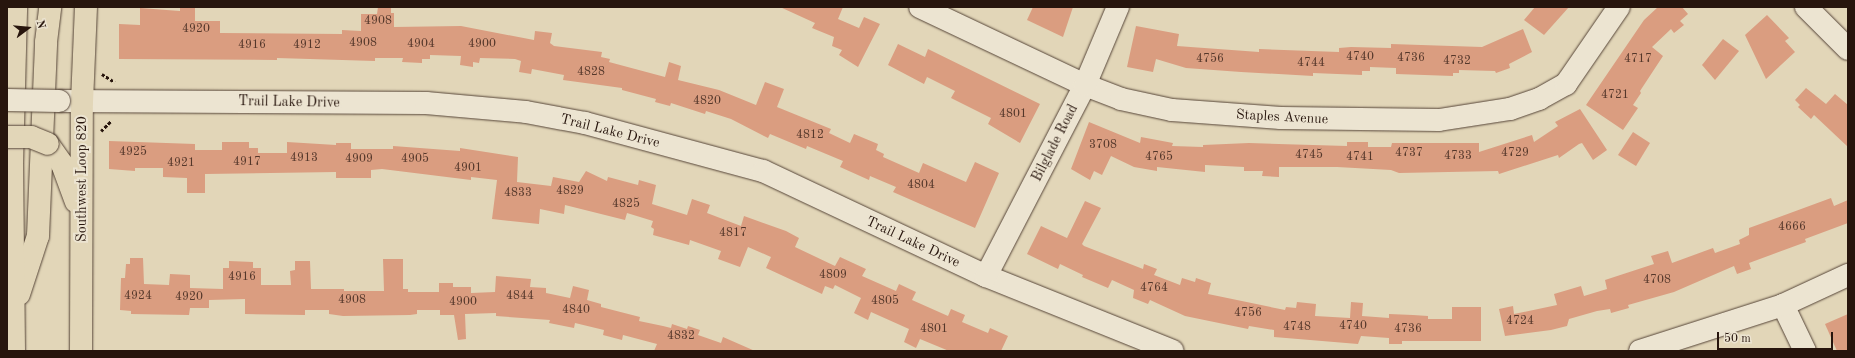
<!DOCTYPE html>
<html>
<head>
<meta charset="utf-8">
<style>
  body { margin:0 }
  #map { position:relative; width:1855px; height:358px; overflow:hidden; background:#e2d6b8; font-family:"Old Standard TT",serif }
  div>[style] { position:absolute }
  .building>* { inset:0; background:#da9d80 }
  .path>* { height:2.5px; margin-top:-1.25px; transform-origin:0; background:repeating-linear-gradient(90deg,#27150d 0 3px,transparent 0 5px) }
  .roads { filter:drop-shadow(0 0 1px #564538) drop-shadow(0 0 1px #564538) }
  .minor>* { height:22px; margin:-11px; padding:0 11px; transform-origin:11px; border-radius:11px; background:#ece4d1 }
  .major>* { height:22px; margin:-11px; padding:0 11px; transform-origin:11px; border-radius:11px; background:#e2d6b8 }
  .highway>* { height:22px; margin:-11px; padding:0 11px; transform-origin:11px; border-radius:11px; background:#e2d6b8 }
  .bridges { filter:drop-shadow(0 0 1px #564538) drop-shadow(0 0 1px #564538) }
  .minor-bridge>* { height:22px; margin:-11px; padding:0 11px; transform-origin:11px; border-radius:11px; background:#ece4d1 }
  .major-bridge>* { height:22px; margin:-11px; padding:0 11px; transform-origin:11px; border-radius:11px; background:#e2d6b8 }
  span { translate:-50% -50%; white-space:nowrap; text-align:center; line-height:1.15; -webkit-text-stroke:4px #ece4d1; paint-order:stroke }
  .number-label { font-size:12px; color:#54372a }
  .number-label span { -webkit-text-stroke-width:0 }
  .street-label { font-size:14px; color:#27150d }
  .frame { position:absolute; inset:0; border:8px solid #27150d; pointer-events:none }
  .north { position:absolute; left:8px; top:8px; width:40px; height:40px; -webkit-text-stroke:3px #ece4d1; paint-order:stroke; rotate:74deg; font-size:11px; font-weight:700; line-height:16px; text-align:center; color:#27150d }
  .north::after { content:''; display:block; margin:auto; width:14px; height:18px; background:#27150d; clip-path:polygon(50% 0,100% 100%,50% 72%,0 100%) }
  .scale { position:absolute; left:1717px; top:332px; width:116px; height:18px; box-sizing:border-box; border:2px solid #27150d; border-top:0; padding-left:5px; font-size:12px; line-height:14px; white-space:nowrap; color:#27150d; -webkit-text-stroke:3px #ece4d1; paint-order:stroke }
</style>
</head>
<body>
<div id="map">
  <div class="building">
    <div style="clip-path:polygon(378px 7px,391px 7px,391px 13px,394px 13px,394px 27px,461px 26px,534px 40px,535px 31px,552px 33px,550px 43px,554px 46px,602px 52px,601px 57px,610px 59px,609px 62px,665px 77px,669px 62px,681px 66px,678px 80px,719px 90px,756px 105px,765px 82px,784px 89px,777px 107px,831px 129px,829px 133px,850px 143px,854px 134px,878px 144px,876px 150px,884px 154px,883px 157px,919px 173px,923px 163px,966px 182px,975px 162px,999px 173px,975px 228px,893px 192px,896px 187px,870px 176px,869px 180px,840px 167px,843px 161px,807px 146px,806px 149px,770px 134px,768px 138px,731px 119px,706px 111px,705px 114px,671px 103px,670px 106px,655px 102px,656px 99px,622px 90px,622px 88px,563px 80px,564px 75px,532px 69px,531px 74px,519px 72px,521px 61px,515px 59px,480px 58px,479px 63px,473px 62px,473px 67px,460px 65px,461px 56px,430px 55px,430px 59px,422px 59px,422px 63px,402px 62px,403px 58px,375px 58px,375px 61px,277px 58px,277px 60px,119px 59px,119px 24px,140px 25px,140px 8px,180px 11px,180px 8px,195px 8px,195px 21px,220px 21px,220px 33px,342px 34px,342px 30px,361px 31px,361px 14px,377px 14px)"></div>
    <div style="clip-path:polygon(780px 7px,843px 7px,838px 19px,859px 28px,864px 17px,880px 24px,858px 67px,839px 55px,842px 50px,832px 46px,834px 37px,812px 28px,815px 23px)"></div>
    <div style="clip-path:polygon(1033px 7px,1073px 7px,1063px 37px,1027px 20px)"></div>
    <div style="clip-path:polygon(1535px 7px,1569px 7px,1544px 35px,1524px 20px)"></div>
    <div style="clip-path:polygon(1658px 7px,1682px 7px,1688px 14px,1680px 21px,1684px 25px,1674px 33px,1671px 29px,1652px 47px,1663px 56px,1640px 91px,1641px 93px,1633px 105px,1638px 108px,1623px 130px,1586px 105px,1644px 20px)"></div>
    <div style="clip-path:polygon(1767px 15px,1789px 38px,1785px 41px,1795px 52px,1766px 79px,1745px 35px)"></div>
    <div style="clip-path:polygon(1136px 26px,1179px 34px,1177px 46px,1259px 52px,1259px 49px,1339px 52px,1339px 48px,1351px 47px,1391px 48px,1391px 44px,1482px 47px,1523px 29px,1532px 52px,1509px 64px,1510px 68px,1496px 73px,1495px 71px,1459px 70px,1459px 73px,1453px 73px,1453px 76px,1396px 74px,1396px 68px,1370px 67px,1370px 71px,1362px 71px,1362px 75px,1313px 73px,1313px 76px,1241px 72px,1186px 68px,1156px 59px,1153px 72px,1127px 67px)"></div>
    <div style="clip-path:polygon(1723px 39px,1739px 51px,1715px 80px,1702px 65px)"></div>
    <div style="clip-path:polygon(898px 44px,925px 57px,928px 49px,1040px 104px,1020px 143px,988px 124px,991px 118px,951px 98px,955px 91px,927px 77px,924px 84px,888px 65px)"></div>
    <div style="clip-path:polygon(1806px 88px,1826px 104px,1835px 94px,1848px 105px,1848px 147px,1814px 115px,1811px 119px,1798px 107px,1800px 105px,1795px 100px)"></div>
    <div style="clip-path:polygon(1580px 109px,1607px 150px,1593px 160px,1582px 143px,1579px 144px,1559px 158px,1558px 155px,1499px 174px,1498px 171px,1399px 173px,1391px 170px,1337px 167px,1279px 167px,1279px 177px,1262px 176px,1263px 171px,1244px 171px,1244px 167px,1205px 165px,1205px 172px,1157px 167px,1157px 171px,1134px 167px,1111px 156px,1102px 175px,1094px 171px,1090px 180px,1071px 169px,1089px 122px,1140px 143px,1141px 137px,1173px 143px,1172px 146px,1203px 147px,1203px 145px,1249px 143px,1347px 146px,1347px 142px,1368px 142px,1368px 147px,1391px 147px,1392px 143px,1479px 143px,1479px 152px,1532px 135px,1534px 142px,1558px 126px,1555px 122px)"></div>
    <div style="clip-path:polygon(1633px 132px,1650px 143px,1636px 166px,1618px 155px)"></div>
    <div style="clip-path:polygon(109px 141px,195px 144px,195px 150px,222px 150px,222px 142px,249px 142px,249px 148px,258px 148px,258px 153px,287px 153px,287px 142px,336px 145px,336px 143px,351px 143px,351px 149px,393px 149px,393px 146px,460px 151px,460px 148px,518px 157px,517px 182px,551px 186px,553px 177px,579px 182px,586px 171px,607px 181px,608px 177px,638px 185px,639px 180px,656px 185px,652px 204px,687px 215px,692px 199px,710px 205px,707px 213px,741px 226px,744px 216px,786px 231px,799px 238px,795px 247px,835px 266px,840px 257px,866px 269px,862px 276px,896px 291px,899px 284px,916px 292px,912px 300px,948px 316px,951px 309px,965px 315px,962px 322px,988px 333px,990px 328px,1008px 336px,1001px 351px,949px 351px,920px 339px,916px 348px,904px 342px,909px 329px,871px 312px,868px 320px,854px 313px,861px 298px,835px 285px,833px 289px,825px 286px,822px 294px,766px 268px,771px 257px,748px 247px,740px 267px,718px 259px,721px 251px,690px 240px,689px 245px,653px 235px,654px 229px,651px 227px,653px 221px,627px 213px,625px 220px,565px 205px,564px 214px,540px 209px,539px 224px,492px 219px,497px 180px,471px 177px,471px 180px,382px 169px,371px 170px,371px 178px,336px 178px,336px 172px,205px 174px,205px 193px,187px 193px,187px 178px,163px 177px,163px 168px,135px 168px,135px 171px,109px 169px)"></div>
    <div style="clip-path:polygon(1831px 198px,1834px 206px,1848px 200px,1848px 223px,1805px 239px,1806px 242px,1749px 263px,1751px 269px,1737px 274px,1734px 266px,1674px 292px,1628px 305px,1629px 308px,1611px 313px,1610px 309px,1597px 311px,1569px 319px,1567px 326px,1551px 330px,1505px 336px,1499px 309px,1513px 306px,1514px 314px,1557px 305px,1554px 294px,1581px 286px,1584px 296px,1607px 289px,1605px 280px,1654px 264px,1651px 256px,1668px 251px,1672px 263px,1713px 248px,1715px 253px,1740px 244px,1739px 240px,1749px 235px,1749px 228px)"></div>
    <div style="clip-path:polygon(1085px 201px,1101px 208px,1082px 244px,1084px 246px,1143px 269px,1144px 264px,1157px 269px,1154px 275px,1180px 285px,1182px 278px,1195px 282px,1196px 278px,1211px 283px,1208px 294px,1285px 310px,1286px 307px,1296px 308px,1297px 302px,1316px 304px,1315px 316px,1350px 318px,1351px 302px,1363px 303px,1362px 316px,1389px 318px,1389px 314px,1413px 315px,1428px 316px,1428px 319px,1452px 319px,1452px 307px,1481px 307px,1481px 341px,1402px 341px,1402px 344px,1389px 344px,1389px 338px,1361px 336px,1358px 344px,1274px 337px,1274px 330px,1249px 326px,1248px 329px,1185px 316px,1150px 300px,1148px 304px,1133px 298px,1134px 290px,1112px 280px,1108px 288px,1082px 277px,1083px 275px,1060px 264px,1058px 269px,1027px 254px,1041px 226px,1067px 238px)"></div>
    <div style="clip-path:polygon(130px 258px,143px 258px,144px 284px,169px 285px,170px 274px,190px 275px,190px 288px,223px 289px,223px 268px,229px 268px,229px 261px,253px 262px,253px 268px,261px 268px,261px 285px,291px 285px,290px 271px,295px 270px,295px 261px,310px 261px,311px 289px,344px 289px,344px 291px,384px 291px,383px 259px,403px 259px,403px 289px,408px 289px,408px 292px,439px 292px,439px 283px,453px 283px,453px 287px,471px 287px,471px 293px,495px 292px,496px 276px,531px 279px,530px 287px,546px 288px,546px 293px,570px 298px,573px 286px,589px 290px,587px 300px,601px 304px,601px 307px,640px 317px,639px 321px,663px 326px,671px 328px,672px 324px,687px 329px,688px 326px,700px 330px,698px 335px,721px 343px,723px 337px,755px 351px,654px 351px,657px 344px,623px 335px,622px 340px,603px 335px,604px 330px,575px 323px,574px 328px,549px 323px,550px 320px,496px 316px,496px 313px,465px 314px,466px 339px,458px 340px,454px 315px,440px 315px,440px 310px,417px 310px,417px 314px,410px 315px,343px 316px,329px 314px,329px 310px,305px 310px,305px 315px,245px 314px,245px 299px,209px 300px,209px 308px,190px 308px,189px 315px,131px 314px,131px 311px,120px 310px,121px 278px,125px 278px,126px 264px,130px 264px)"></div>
    <div style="clip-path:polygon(1848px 314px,1848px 351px,1837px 351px,1825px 324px)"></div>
  </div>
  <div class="path">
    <div style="left:102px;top:74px;width:15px;rotate:32deg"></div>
    <div style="left:101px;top:131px;width:14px;rotate:-45deg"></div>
  </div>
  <div class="roads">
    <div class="minor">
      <div style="left:920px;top:7px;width:183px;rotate:25.3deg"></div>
      <div style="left:1085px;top:85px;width:39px;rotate:21deg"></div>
      <div style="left:1121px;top:99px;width:52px;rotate:12.2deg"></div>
      <div style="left:1172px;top:110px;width:109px;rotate:4.2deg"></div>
      <div style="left:1281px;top:118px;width:158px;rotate:0.7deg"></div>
      <div style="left:1439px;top:120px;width:72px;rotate:-8.8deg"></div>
      <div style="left:1510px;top:109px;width:31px;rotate:-19deg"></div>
      <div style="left:1539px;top:99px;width:31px;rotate:-29deg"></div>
      <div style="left:1566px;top:84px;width:93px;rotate:-55.5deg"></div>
      <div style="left:1806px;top:7px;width:59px;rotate:45deg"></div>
      <div style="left:62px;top:101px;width:364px;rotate:0.3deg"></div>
      <div style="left:426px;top:103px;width:100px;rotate:5.1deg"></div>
      <div style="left:526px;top:112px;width:60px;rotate:10.6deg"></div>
      <div style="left:585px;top:123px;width:184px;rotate:15.1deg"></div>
      <div style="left:763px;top:171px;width:246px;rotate:25.2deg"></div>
      <div style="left:986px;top:276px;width:201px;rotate:21.9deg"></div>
      <div style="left:986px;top:276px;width:215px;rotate:-62.6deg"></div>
      <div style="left:1085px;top:85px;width:85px;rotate:-67.1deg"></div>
      <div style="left:1783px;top:305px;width:51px;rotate:64.4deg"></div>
      <div style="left:1640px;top:351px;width:150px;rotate:-17.8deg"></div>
      <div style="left:1783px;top:305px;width:72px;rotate:-24.8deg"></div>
    </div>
    <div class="major">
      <div style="left:48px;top:144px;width:24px;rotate:55deg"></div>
      <div style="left:62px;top:164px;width:40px;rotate:69.8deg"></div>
      <div style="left:81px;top:351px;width:249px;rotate:-89.8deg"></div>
      <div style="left:82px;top:102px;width:95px;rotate:-87.6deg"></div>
    </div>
    <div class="highway">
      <div style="left:19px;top:294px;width:61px;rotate:-71.9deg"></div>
      <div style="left:38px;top:236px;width:194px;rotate:-87.6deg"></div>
      <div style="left:46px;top:42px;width:35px;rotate:-83deg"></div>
      <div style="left:14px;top:351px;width:187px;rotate:-90.6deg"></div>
      <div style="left:12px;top:164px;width:157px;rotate:-88.5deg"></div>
    </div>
  </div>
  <div class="bridges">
    <div class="minor-bridge">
      <div style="left:7px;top:100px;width:52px;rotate:1.1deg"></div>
    </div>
    <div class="major-bridge">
      <div style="left:7px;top:137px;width:24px"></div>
      <div style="left:31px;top:137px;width:18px;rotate:22deg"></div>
    </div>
  </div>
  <div class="number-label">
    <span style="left:378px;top:22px">4908</span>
    <span style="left:196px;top:30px">4920</span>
    <span style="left:363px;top:44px">4908</span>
    <span style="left:421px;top:45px">4904</span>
    <span style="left:482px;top:45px">4900</span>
    <span style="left:252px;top:46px">4916</span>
    <span style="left:307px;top:46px">4912</span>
    <span style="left:1360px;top:58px">4740</span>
    <span style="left:1411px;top:59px">4736</span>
    <span style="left:1210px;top:60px">4756</span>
    <span style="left:1638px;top:60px">4717</span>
    <span style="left:1457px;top:62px">4732</span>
    <span style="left:1311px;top:64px">4744</span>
    <span style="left:591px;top:73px">4828</span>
    <span style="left:1615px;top:96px">4721</span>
    <span style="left:707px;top:102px">4820</span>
    <span style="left:1013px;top:115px">4801</span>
    <span style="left:810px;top:136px">4812</span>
    <span style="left:1103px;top:146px">3708</span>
    <span style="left:133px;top:153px">4925</span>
    <span style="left:1409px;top:154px">4737</span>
    <span style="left:1515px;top:154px">4729</span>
    <span style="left:1309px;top:156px">4745</span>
    <span style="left:1458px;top:157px">4733</span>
    <span style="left:1159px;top:158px">4765</span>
    <span style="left:1360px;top:158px">4741</span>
    <span style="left:304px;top:159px">4913</span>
    <span style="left:359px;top:160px">4909</span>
    <span style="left:415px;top:160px">4905</span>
    <span style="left:247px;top:163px">4917</span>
    <span style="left:181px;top:164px">4921</span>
    <span style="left:468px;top:169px">4901</span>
    <span style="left:921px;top:186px">4804</span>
    <span style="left:570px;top:192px">4829</span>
    <span style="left:518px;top:194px">4833</span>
    <span style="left:626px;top:205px">4825</span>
    <span style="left:1792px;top:228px">4666</span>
    <span style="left:733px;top:234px">4817</span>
    <span style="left:833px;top:276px">4809</span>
    <span style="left:242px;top:278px">4916</span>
    <span style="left:1657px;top:281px">4708</span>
    <span style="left:1154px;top:289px">4764</span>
    <span style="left:138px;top:297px">4924</span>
    <span style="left:520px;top:297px">4844</span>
    <span style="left:189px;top:298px">4920</span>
    <span style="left:352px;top:301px">4908</span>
    <span style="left:885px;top:302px">4805</span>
    <span style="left:463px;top:303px">4900</span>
    <span style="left:576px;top:311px">4840</span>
    <span style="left:1248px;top:314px">4756</span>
    <span style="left:1520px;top:322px">4724</span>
    <span style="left:1353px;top:327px">4740</span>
    <span style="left:1297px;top:328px">4748</span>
    <span style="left:934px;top:330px">4801</span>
    <span style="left:1408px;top:330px">4736</span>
    <span style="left:681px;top:337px">4832</span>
  </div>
  <div class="street-label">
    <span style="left:289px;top:102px;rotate:1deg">Trail Lake Drive</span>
    <span style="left:1282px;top:117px;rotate:3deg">Staples Avenue</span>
    <span style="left:610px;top:131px;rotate:14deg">Trail Lake Drive</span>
    <span style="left:1055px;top:143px;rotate:-63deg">Bilglade Road</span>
    <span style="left:82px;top:179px;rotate:-90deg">Southwest Loop 820</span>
    <span style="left:913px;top:242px;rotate:25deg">Trail Lake Drive</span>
  </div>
  <div class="frame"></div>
  <div class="north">N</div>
  <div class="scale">50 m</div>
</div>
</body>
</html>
